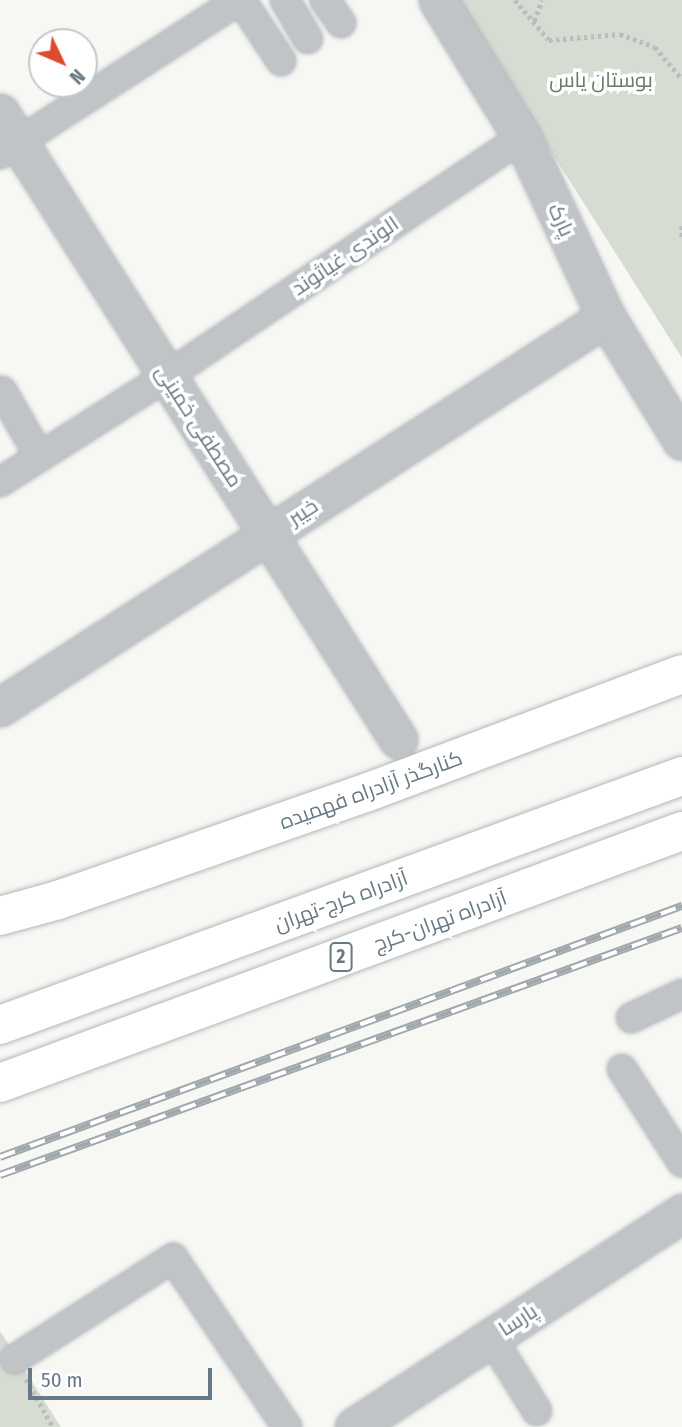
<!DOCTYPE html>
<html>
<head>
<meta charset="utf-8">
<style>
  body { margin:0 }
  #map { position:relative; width:682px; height:1427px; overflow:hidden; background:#f7f7f4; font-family:"Fira Sans Condensed",Cairo,sans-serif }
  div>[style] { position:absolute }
  .green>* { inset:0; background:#d7dcd3 }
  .path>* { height:4.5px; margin-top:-2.25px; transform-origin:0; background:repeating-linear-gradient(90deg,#babdbf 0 3.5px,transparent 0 7px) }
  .roads { filter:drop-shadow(0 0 2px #b2b8bc) drop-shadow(0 0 2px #b2b8bc) }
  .minor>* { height:28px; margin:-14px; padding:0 14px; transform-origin:14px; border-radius:14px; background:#c0c4c7 }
  .tertiary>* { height:37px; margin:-18.5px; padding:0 18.5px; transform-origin:18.5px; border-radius:18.5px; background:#c0c4c7 }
  .secondary>* { height:38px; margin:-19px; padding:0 19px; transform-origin:19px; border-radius:19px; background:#fff }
  .motorway>* { height:38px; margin:-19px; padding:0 19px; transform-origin:19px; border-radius:19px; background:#fff }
  .rail>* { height:8px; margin-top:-4px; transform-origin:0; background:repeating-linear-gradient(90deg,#fff 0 16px,#a1a8ad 0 32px); box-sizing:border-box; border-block:2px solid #a1a8ad }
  span { translate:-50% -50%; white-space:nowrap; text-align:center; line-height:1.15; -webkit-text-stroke:7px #fff; paint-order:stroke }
  .shield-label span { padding:2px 5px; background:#fff; border:2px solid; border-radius:5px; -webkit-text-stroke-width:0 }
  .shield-label { font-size:19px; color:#677984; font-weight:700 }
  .park-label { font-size:21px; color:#6b7b66 }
  .street-label { font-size:21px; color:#677984 }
  .north { position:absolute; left:28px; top:28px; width:70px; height:70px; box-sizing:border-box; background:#fff; border:2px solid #c2c9ce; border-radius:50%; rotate:134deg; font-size:19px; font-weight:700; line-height:28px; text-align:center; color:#677984 }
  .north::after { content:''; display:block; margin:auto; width:24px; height:32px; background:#dd4c2d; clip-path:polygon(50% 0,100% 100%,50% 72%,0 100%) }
  .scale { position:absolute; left:28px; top:1368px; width:184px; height:32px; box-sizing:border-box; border:4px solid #677984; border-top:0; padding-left:9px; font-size:21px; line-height:24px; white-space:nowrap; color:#677984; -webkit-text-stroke:5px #fff; paint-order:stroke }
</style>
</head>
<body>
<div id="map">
  <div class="green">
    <div style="clip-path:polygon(455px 0,682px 0,682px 358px)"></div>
    <div style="clip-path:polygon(0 1331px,61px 1427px,0 1427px)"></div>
  </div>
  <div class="path">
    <div style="left:515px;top:0;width:52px;rotate:49.6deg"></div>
    <div style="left:549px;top:40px;width:71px;rotate:-4.8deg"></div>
    <div style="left:620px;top:34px;width:37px;rotate:20deg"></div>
    <div style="left:655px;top:47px;width:42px;rotate:49.8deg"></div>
    <div style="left:534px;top:21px;width:22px;rotate:-69deg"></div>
    <div style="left:682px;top:226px;width:11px;rotate:90deg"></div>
    <div style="left:26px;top:1379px;width:55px;rotate:60.6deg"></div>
  </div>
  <div class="roads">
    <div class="minor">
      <div style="left:241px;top:0;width:73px;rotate:56.7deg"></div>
      <div style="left:285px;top:0;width:45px;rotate:59.5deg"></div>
      <div style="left:325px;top:0;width:28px;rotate:55deg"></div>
      <div style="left:0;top:154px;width:284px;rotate:-32.8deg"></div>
      <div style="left:2px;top:391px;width:76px;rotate:60.1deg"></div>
      <div style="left:0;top:482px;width:198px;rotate:-32.4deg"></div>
      <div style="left:167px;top:376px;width:428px;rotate:-33.9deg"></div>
      <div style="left:631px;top:1018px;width:56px;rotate:-25.2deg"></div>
      <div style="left:622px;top:1069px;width:111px;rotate:57.2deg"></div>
      <div style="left:501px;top:1353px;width:68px;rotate:58.2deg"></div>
      <div style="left:15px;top:1359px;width:188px;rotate:-32.6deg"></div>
      <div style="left:173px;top:1258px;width:204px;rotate:56deg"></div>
    </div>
    <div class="tertiary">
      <div style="left:438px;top:0;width:161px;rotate:58.5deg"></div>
      <div style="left:522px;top:137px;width:199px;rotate:65deg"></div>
      <div style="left:606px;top:317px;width:145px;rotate:58.5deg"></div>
      <div style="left:0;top:113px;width:742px;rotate:57.55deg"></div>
      <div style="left:0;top:707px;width:721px;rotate:-32.76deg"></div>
      <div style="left:354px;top:1427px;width:392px;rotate:-33.1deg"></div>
    </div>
    <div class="secondary">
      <div style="left:0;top:916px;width:60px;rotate:-15.4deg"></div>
      <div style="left:58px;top:900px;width:328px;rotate:-19.2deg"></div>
      <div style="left:368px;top:792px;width:335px;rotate:-20.6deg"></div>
    </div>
    <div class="motorway">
      <div style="left:0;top:1025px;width:726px;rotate:-20.06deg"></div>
      <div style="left:0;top:1083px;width:727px;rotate:-20.28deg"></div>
    </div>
  </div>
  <div class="rail">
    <div style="left:0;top:1157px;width:727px;rotate:-20.21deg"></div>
    <div style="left:0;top:1175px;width:725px;rotate:-19.91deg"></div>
  </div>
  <div class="shield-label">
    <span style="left:341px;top:957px">2</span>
  </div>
  <div class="park-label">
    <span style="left:601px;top:80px">بوستان یاس</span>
  </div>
  <div class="street-label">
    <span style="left:561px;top:220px;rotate:65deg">پارک</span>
    <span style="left:345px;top:256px;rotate:-34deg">الوندی غیاثوند</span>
    <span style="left:199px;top:426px;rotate:57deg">مصطفی خمینی</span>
    <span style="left:303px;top:512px;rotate:-33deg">خیبر</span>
    <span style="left:371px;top:790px;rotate:-20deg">کنارگذر آزادراه فهمیده</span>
    <span style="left:341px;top:901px;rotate:-20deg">آزادراه کرج-تهران</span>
    <span style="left:440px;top:921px;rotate:-20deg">آزادراه تهران-کرج</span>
    <span style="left:518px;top:1320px;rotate:-33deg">پارسا</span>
  </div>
  <div class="north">N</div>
  <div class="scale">50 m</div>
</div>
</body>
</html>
